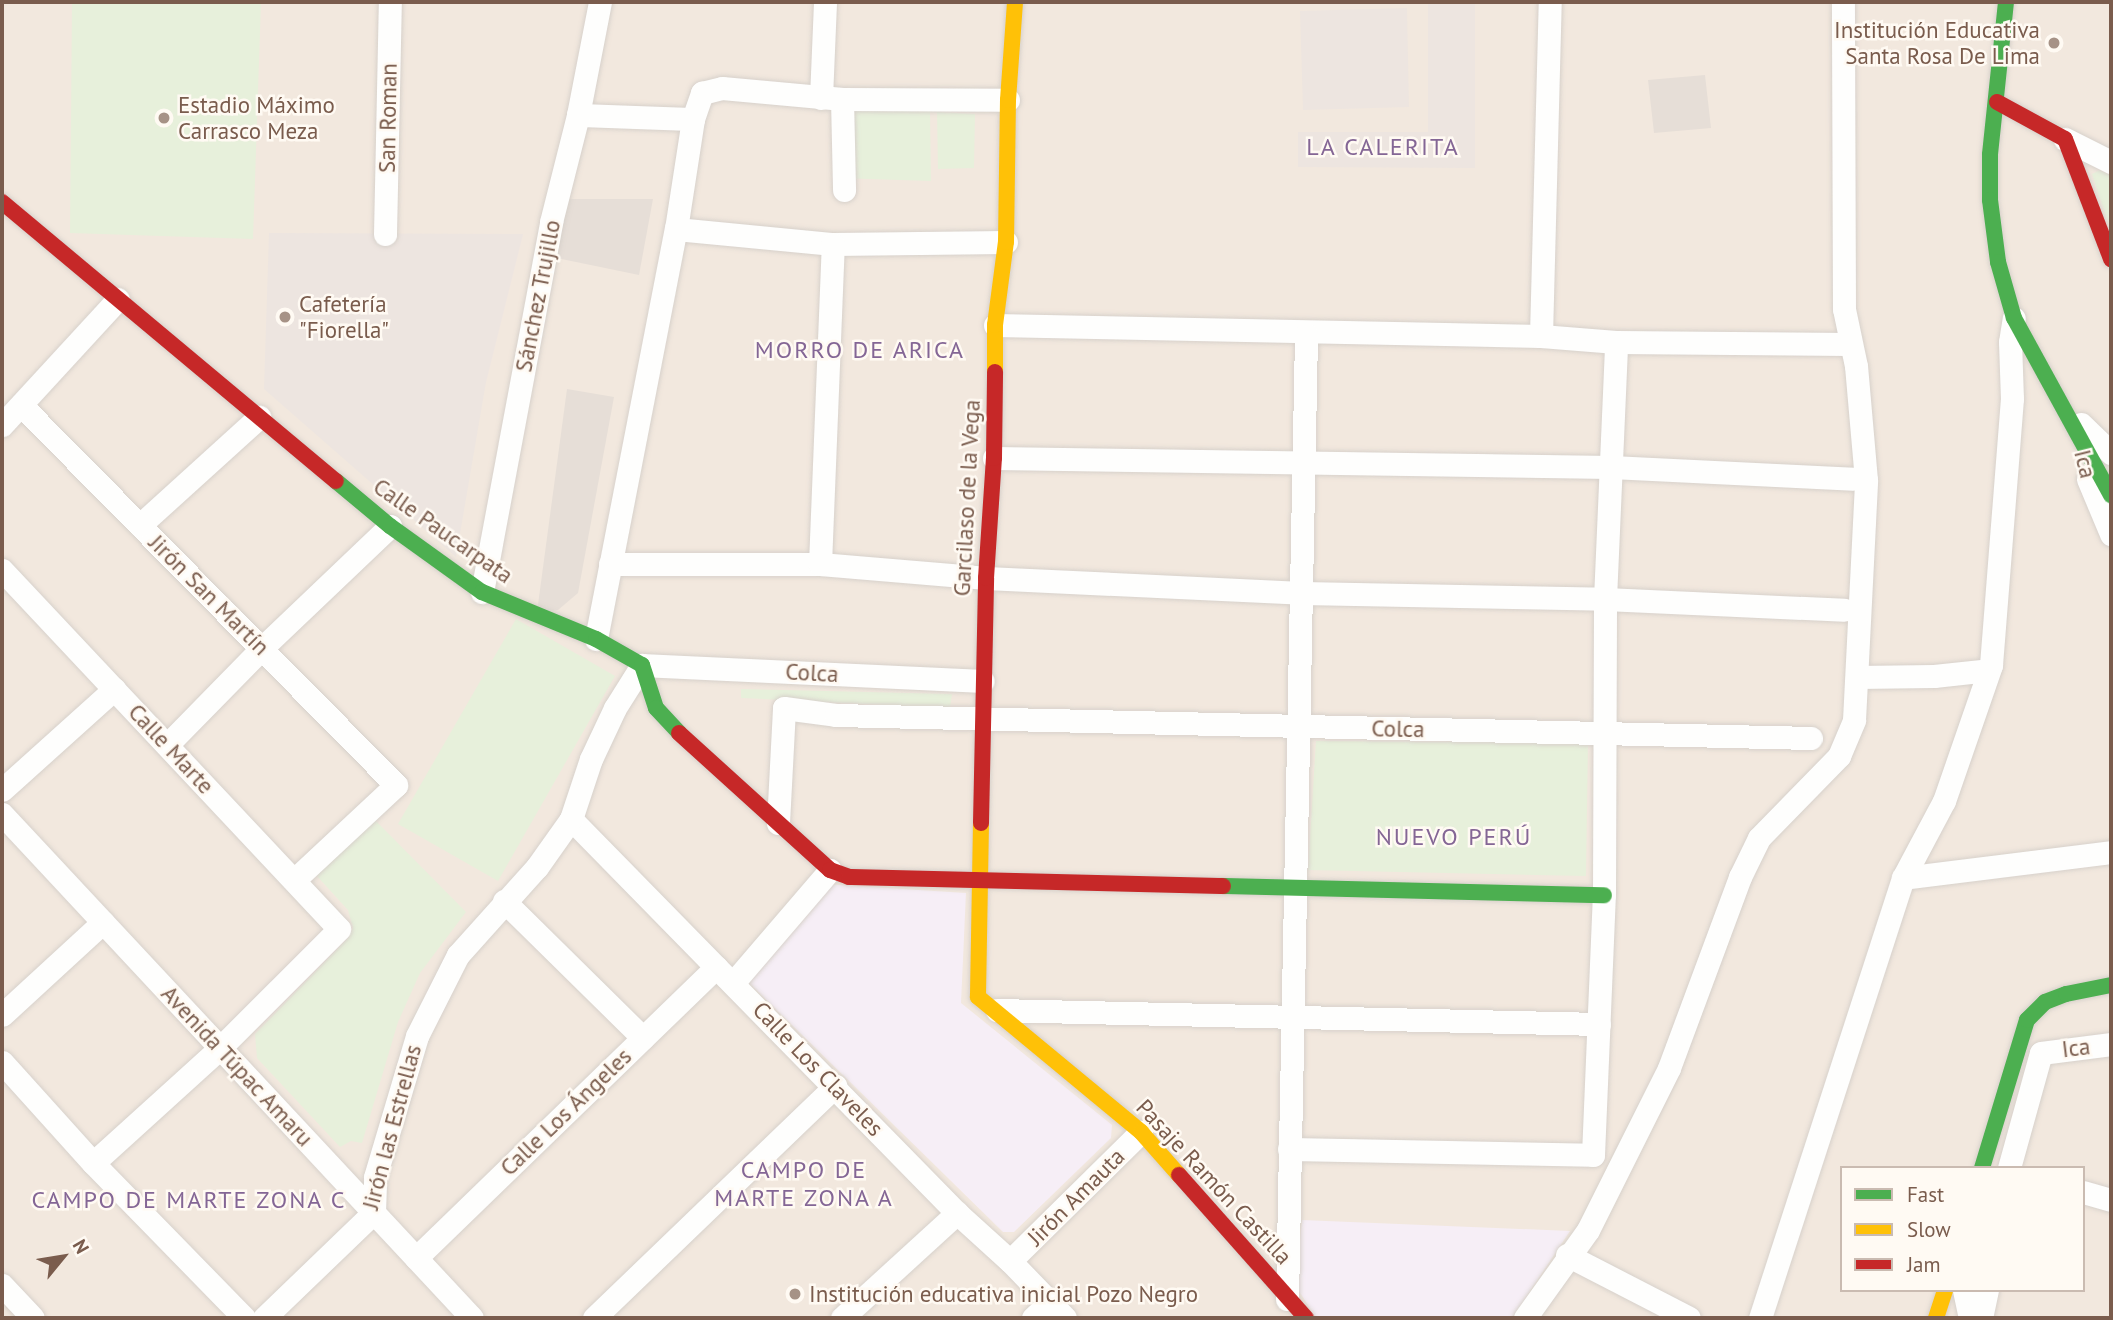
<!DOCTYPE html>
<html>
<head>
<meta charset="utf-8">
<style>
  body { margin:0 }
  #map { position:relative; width:2113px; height:1320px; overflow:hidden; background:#f9f5f0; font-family:"PT Sans",sans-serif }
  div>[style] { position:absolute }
  .residential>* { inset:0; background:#f2e8de }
  .industrial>* { inset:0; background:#ede5e0 }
  .education>* { inset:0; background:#f6eef6 }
  .green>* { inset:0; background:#e7f0db }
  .building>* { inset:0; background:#e6ded7 }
  .roads { filter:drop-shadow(0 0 2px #d7d1cb) drop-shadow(0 0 2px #d7d1cb) }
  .street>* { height:23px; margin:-11.5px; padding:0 11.5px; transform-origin:11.5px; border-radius:11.5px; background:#fefefd }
  .fast>* { height:16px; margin:-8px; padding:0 8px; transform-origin:8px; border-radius:8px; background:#4caf50 }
  .slow>* { height:16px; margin:-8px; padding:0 8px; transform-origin:8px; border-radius:8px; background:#ffc107 }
  .jam>* { height:16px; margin:-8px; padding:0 8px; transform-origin:8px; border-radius:8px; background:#c62828 }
  .dots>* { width:19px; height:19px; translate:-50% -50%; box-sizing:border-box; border:4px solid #fffaf3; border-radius:50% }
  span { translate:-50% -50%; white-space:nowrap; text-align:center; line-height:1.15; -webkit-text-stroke:5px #fffaf3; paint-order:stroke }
  .poi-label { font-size:23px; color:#7a5c4d }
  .right { translate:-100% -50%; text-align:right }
  .left { translate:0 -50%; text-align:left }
  .street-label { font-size:23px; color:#7a5c4d }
  .neighbourhood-label { font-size:24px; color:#846695; letter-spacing:2px }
  .frame { position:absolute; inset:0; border:4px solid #7a5c4d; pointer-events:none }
  .legend { position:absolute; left:1840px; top:1166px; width:245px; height:126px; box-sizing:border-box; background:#fffaf3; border:2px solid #cabbb1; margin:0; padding:9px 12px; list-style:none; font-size:21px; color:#7a5c4d }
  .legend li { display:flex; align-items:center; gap:14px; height:35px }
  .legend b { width:35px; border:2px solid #cabbb1 }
  .north { position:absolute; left:28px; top:1222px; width:70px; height:70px; -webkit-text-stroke:5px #fffaf3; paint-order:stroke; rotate:60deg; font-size:19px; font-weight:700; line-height:28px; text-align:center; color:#7a5c4d }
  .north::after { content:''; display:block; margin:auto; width:24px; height:32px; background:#7a5c4d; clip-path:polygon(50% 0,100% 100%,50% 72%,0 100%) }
</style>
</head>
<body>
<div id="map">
  <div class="residential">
    <div style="clip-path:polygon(evenodd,2px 2px,2111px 2px,2111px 1318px,2px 1318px,2px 2px,1842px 1168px,2083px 1168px,2083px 1290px,1842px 1290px,1842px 1168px)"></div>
  </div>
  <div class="industrial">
    <div style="clip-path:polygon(1428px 2px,1475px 2px,1475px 168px,1298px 167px,1298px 132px,1428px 132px)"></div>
    <div style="clip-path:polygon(1407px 8px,1409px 107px,1303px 110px,1300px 11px)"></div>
    <div style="clip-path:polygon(269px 233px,523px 234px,486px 382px,456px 557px,264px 389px)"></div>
  </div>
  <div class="education">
    <div style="clip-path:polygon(824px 884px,966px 893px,961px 1003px,1112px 1125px,1111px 1138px,1014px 1232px,1003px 1232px,742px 976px)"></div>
    <div style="clip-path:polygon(1302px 1220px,1570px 1231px,1512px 1318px,1316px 1318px,1299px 1291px,1297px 1272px)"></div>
  </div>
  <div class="green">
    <div style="clip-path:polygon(72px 2px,261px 2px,253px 239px,70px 233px)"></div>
    <div style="clip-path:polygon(836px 111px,930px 111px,931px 181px,838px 178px)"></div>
    <div style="clip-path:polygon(937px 112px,975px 114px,974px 168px,938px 169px)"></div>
    <div style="clip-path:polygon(2100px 170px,2111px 176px,2111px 232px,2092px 174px)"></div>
    <div style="clip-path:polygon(516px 619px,615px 676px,498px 881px,398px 824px)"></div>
    <div style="clip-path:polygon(741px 689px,952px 694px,950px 708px,741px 698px)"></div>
    <div style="clip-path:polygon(1316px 741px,1588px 743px,1586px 876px,1308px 870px)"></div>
    <div style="clip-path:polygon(373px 818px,466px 912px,420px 973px,398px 1022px,362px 1143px,351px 1141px,340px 1147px,257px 1058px,255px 1034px,348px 938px,353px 928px,348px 910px,316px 875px)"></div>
  </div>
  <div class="building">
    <div style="clip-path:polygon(1705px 75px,1711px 128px,1654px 133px,1648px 80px)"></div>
    <div style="clip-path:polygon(557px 199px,653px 199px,639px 275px,547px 256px)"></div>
    <div style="clip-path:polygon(567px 389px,614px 397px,578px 593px,558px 610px,537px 612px)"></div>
  </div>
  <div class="roads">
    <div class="street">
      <div style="left:821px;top:98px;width:96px;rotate:-87.6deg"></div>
      <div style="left:842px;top:99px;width:91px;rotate:88.7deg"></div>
      <div style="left:578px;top:115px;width:115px;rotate:2deg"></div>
      <div style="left:2065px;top:139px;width:51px;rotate:26.6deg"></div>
      <div style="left:676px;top:229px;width:158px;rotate:5.5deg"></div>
      <div style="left:833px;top:244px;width:173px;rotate:-0.7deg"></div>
      <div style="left:385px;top:234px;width:232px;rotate:-88.8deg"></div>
      <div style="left:995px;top:325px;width:546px;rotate:1.15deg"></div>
      <div style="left:1541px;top:336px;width:75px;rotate:4.6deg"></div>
      <div style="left:1616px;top:342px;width:233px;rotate:0.5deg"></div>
      <div style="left:1541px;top:336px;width:334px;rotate:-88.5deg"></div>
      <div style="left:21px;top:405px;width:534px;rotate:45.38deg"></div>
      <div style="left:396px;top:785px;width:139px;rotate:137deg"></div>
      <div style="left:2081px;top:424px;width:42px;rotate:44deg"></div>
      <div style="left:2px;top:425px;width:171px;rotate:-47.4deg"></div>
      <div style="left:994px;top:458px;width:617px;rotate:0.84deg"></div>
      <div style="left:1611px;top:467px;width:242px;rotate:2.8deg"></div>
      <div style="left:2088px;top:479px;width:60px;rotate:67.3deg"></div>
      <div style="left:140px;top:525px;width:161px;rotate:-42.2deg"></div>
      <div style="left:610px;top:564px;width:210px"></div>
      <div style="left:820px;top:564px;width:167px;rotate:4.8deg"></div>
      <div style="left:986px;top:578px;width:316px;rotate:2.7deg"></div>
      <div style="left:1302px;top:593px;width:303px;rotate:1.1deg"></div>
      <div style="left:1605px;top:599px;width:239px;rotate:2.6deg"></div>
      <div style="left:820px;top:564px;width:320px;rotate:-87.7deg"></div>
      <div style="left:2px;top:570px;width:492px;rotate:46.8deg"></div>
      <div style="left:339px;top:929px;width:168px;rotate:135deg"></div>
      <div style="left:220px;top:1048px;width:171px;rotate:137.8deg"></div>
      <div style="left:482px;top:592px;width:376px;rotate:-79.4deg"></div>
      <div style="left:551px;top:222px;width:110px;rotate:-75.8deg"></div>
      <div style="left:578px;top:115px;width:115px;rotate:-79deg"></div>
      <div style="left:596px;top:639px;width:418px;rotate:-79deg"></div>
      <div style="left:676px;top:229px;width:111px;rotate:-81.2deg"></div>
      <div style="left:693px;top:119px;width:28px;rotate:-71deg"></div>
      <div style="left:702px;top:93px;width:21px;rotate:-14deg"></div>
      <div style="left:722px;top:88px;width:121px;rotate:5.2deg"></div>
      <div style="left:842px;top:99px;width:166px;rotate:0.3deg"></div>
      <div style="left:1857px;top:677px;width:77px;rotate:-0.7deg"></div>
      <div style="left:1934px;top:676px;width:55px;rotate:-6.2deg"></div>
      <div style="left:167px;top:745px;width:136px;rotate:-45.6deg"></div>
      <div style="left:262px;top:648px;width:177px;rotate:-43.6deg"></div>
      <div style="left:2px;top:790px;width:151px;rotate:-42deg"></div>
      <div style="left:2px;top:814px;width:689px;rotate:47deg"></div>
      <div style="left:571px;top:819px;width:552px;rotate:45.59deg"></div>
      <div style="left:957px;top:1213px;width:72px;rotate:42.2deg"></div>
      <div style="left:1010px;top:1261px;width:79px;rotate:46deg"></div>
      <div style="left:778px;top:823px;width:115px;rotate:-87deg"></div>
      <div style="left:784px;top:708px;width:52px;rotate:7.7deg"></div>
      <div style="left:836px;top:715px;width:975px;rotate:1.35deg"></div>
      <div style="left:1903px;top:878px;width:210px;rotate:-7.1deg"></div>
      <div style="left:504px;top:901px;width:195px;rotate:44.6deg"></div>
      <div style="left:733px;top:983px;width:149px;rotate:-49.4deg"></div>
      <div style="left:997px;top:1010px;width:602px;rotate:1.33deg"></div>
      <div style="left:2px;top:1015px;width:137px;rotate:-42.6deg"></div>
      <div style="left:2px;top:1062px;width:136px;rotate:48deg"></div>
      <div style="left:93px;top:1163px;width:216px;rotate:45.7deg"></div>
      <div style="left:1289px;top:1149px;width:304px;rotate:1.1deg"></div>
      <div style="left:1593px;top:1155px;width:260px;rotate:-87.6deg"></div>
      <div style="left:1604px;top:895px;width:296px;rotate:-89.8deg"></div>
      <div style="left:1605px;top:599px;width:257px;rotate:-87.5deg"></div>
      <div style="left:2009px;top:1168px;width:119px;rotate:-74.5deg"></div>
      <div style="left:2041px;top:1053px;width:71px;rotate:-7.3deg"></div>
      <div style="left:2083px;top:1192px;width:29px;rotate:16deg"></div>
      <div style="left:1567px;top:1255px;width:137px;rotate:27.3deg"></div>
      <div style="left:416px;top:1258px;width:418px;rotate:-44.1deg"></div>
      <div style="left:1010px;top:1261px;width:184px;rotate:-44.6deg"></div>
      <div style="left:2px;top:1285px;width:45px;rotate:46.8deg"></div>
      <div style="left:1964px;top:1290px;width:29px;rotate:78deg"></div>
      <div style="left:1287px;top:1299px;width:965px;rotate:-88.87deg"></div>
      <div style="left:264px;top:1318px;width:153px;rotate:-43.9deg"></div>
      <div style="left:374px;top:1212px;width:35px;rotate:-88deg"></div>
      <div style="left:375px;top:1177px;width:147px;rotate:-73.4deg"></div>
      <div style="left:417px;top:1036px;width:91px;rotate:-63.2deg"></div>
      <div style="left:458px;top:955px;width:118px;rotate:-48.1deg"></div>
      <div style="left:537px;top:867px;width:59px;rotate:-54.7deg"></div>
      <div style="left:571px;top:819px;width:63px;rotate:-71.6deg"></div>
      <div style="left:591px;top:759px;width:56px;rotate:-64.8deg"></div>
      <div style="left:615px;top:708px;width:51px;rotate:-57.9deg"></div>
      <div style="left:642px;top:665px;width:341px;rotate:2.7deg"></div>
      <div style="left:594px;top:1318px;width:335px;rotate:-43.9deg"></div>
      <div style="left:842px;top:1318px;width:156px;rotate:-42.4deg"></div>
      <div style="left:1033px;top:1318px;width:23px;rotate:-43deg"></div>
      <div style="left:1525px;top:1318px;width:108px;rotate:-54.4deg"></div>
      <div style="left:1588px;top:1230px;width:181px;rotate:-63.4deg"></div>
      <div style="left:1669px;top:1068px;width:204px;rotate:-69.6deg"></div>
      <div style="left:1740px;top:877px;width:43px;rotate:-64deg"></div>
      <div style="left:1759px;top:838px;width:115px;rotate:-45.7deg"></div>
      <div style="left:1839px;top:756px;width:39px;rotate:-67deg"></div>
      <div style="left:1854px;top:720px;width:240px;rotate:-87.1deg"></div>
      <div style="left:1866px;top:480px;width:114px;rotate:-95deg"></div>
      <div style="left:1856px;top:366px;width:58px;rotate:-101.9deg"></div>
      <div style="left:1844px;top:309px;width:307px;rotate:-90.2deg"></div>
      <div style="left:1760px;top:1318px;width:463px;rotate:-72deg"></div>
      <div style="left:1903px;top:878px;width:87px;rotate:-62deg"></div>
      <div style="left:1944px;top:801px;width:144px;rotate:-70.9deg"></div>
      <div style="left:1991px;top:665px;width:267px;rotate:-85.5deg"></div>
      <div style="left:2012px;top:399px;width:57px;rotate:-92deg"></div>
      <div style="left:2010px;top:342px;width:24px;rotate:-81deg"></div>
      <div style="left:1981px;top:1318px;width:29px;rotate:-78deg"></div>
    </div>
    <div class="fast">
      <div style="left:2006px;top:2px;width:154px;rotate:96deg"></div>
      <div style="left:1990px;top:155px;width:45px;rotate:90deg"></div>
      <div style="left:1990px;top:200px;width:63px;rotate:82.6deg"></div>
      <div style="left:1998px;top:262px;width:58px;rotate:74.1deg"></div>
      <div style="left:2014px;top:318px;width:202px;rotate:61.3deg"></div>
      <div style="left:336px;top:481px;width:70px;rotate:39.8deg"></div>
      <div style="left:390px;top:526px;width:113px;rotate:35.7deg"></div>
      <div style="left:482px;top:592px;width:123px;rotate:22.4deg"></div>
      <div style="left:596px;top:639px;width:53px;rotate:29.5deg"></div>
      <div style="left:642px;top:665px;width:45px;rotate:72deg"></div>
      <div style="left:656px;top:708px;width:34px;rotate:47deg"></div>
      <div style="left:1223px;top:886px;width:381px;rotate:1.4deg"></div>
      <div style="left:1982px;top:1168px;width:155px;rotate:-73.1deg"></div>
      <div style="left:2027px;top:1020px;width:25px;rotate:-45deg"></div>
      <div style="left:2045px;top:1002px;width:22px;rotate:-21deg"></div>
      <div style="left:2066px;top:994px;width:46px;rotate:-11.3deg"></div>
    </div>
    <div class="slow">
      <div style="left:995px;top:372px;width:47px;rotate:-90deg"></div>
      <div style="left:995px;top:325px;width:84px;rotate:-82.5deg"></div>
      <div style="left:1006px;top:242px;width:142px;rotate:-89.2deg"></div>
      <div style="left:1008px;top:100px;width:98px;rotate:-85.9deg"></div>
      <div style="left:981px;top:823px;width:174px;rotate:91deg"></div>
      <div style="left:978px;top:997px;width:212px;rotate:39.6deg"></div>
      <div style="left:1141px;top:1132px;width:57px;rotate:48.5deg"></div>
      <div style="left:1936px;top:1318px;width:29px;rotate:-72deg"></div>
    </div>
    <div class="jam">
      <div style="left:1997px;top:102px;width:77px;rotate:28.6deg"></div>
      <div style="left:2065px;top:139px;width:129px;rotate:69deg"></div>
      <div style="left:2px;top:202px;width:435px;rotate:39.9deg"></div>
      <div style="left:679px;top:733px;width:204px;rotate:42.2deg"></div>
      <div style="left:830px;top:870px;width:20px;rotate:20deg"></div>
      <div style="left:849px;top:877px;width:374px;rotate:1.4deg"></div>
      <div style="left:981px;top:823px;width:245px;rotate:-88.8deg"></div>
      <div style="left:986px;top:578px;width:120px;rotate:-86.2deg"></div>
      <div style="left:994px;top:458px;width:86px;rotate:-89.3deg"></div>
      <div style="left:1179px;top:1175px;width:191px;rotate:48.4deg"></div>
    </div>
  </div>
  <div class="dots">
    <div style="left:2054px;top:43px;background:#a69286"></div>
    <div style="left:164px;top:118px;background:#a69286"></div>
    <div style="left:285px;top:317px;background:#a69286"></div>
    <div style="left:795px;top:1294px;background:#a69286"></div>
  </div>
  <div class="poi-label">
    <span class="right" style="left:2040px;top:43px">Institución Educativa<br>Santa Rosa De Lima</span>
    <span class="left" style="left:178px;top:118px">Estadio Máximo<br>Carrasco Meza</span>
    <span class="left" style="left:299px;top:317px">Cafetería<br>"Fiorella"</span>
    <span class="left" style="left:809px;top:1294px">Institución educativa inicial Pozo Negro</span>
  </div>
  <div class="street-label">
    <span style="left:388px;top:118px;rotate:-89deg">San Roman</span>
    <span style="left:538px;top:296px;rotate:-79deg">Sánchez Trujillo</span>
    <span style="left:2085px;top:464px;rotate:76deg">Ica</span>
    <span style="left:967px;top:498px;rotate:-87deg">Garcilaso de la Vega</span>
    <span style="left:443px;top:531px;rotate:35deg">Calle Paucarpata</span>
    <span style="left:209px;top:595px;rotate:45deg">Jirón San Martín</span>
    <span style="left:812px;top:673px;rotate:3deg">Colca</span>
    <span style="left:1398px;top:729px;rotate:1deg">Colca</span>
    <span style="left:171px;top:749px;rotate:47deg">Calle Marte</span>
    <span style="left:2076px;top:1048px;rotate:-7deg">Ica</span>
    <span style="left:237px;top:1066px;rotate:47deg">Avenida Túpac Amaru</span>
    <span style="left:818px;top:1069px;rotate:46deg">Calle Los Claveles</span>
    <span style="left:566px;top:1112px;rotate:-44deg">Calle Los Ángeles</span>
    <span style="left:392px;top:1127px;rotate:-75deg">Jirón las Estrellas</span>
    <span style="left:1214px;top:1182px;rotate:47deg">Pasaje Ramón Castilla</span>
    <span style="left:1076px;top:1197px;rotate:-45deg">Jirón Amauta</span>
  </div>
  <div class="neighbourhood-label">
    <span style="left:1383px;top:147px">LA CALERITA</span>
    <span style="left:860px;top:350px">MORRO DE ARICA</span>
    <span style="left:1454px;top:837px">NUEVO PERÚ</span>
    <span style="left:804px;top:1184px">CAMPO DE<br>MARTE ZONA A</span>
    <span style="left:189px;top:1200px">CAMPO DE MARTE ZONA C</span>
  </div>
  <div class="frame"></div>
  <ul class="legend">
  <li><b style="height:9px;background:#4caf50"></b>Fast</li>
  <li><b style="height:9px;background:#ffc107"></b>Slow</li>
  <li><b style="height:9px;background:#c62828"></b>Jam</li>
  </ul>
  <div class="north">N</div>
</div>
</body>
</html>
